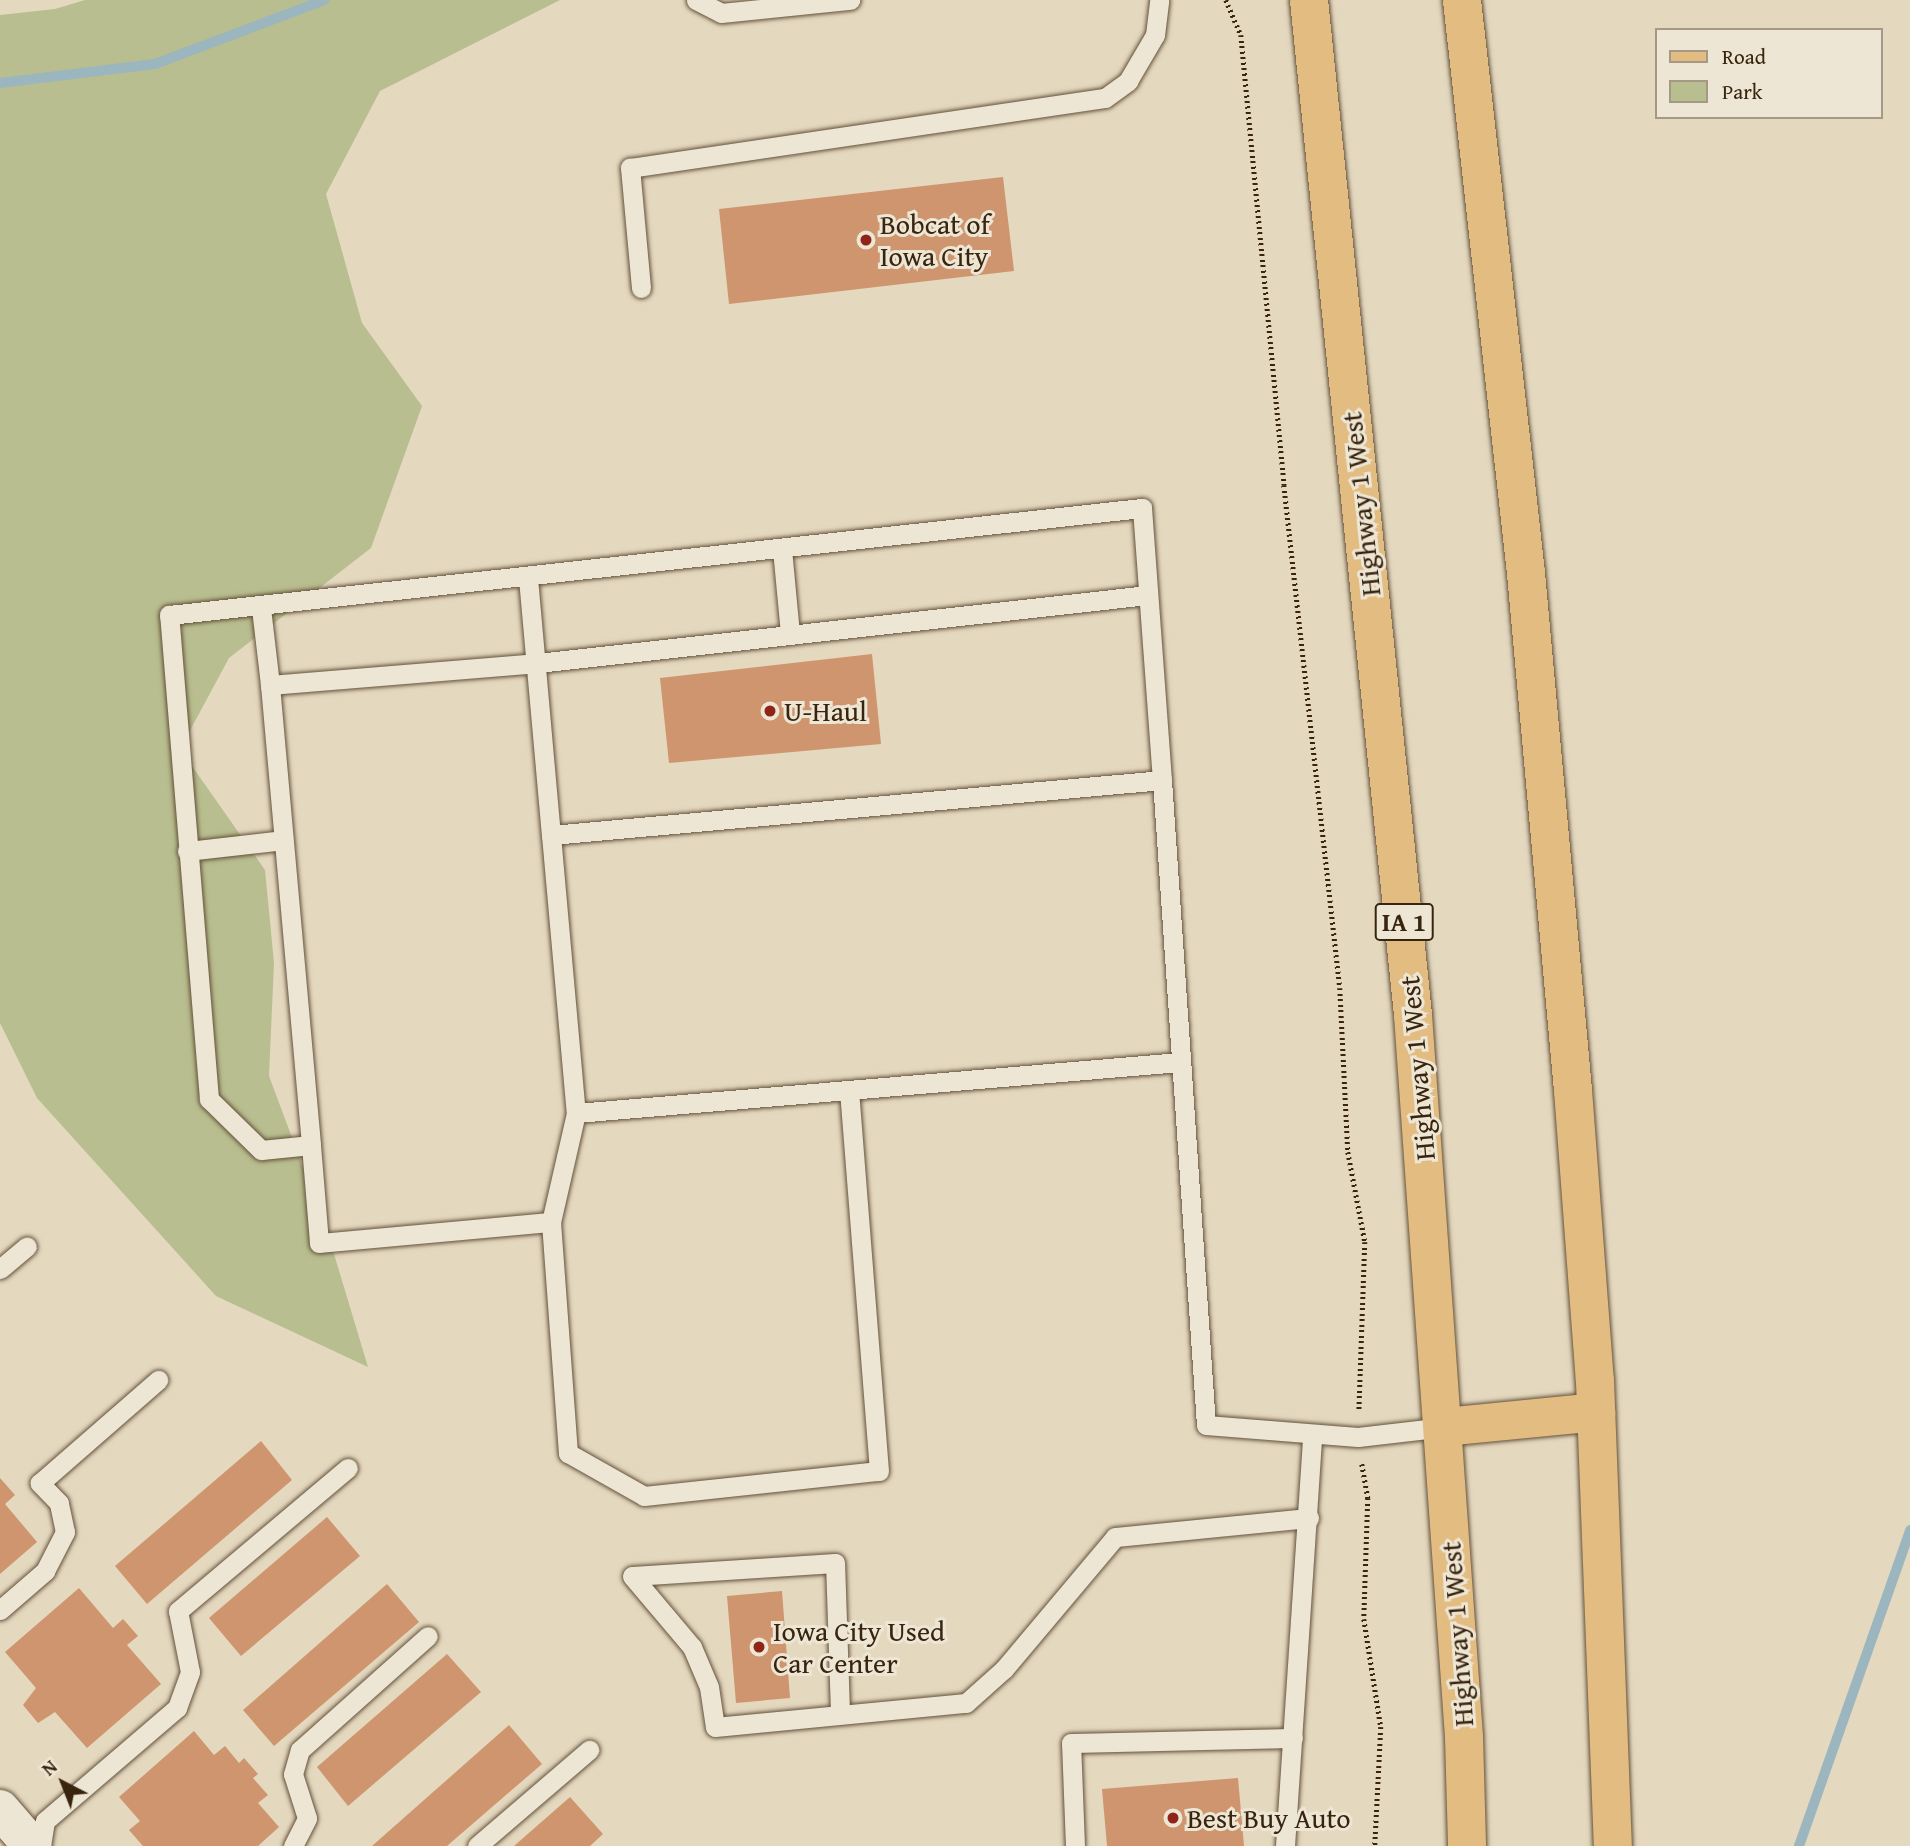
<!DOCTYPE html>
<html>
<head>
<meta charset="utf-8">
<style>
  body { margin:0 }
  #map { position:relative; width:1910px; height:1846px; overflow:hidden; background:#e4d8bf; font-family:"Gentium Book Plus",serif }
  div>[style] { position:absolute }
  .green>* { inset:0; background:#b8be8f }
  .stream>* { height:10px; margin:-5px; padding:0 5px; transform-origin:5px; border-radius:5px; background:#9bb6be }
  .building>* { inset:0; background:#ce956e }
  .path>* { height:4.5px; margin-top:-2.25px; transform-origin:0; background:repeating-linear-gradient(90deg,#39240e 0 2px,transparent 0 5.5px) }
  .roads { filter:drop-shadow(0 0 2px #64513a) drop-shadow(0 0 2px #64513a) }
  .lane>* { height:19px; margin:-9.5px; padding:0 9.5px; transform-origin:9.5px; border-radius:9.5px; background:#ede6d5 }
  .street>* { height:38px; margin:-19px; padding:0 19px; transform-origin:19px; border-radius:19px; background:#ede6d5 }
  .primary>* { height:38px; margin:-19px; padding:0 19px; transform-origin:19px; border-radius:19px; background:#e2bc80 }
  .dots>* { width:19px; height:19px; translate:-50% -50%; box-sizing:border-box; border:4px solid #ede6d5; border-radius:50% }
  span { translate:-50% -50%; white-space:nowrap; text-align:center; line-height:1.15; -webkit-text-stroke:6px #ede6d5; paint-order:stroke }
  .shield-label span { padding:2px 5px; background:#ede6d5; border:2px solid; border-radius:5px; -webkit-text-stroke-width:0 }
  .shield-label { font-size:26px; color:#39240e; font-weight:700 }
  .poi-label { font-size:28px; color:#39240e }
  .left { translate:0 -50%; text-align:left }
  .street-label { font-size:28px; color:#39240e }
  .legend { position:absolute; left:1655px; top:28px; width:228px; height:91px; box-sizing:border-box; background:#ede6d5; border:2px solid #a59885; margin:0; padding:9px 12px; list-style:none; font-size:21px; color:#39240e }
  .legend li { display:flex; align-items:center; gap:14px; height:35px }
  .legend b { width:35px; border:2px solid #a59885 }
  .north { position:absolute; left:28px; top:1748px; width:70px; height:70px; -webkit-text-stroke:5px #ede6d5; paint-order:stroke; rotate:318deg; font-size:19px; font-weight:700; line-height:28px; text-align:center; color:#39240e }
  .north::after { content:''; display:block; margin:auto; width:24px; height:32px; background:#39240e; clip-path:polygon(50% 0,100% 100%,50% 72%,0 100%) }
</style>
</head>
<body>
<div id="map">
  <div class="green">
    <div style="clip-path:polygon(85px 0,560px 0,380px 91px,326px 194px,362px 323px,422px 406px,371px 548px,229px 658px,180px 749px,265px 870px,274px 963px,269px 1076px,328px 1234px,368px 1367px,216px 1296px,37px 1098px,0 1023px,0 15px,55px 9px)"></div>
  </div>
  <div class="stream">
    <div style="left:0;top:83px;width:156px;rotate:-7deg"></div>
    <div style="left:155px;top:64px;width:181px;rotate:-20.7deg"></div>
    <div style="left:1799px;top:1846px;width:335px;rotate:-70.6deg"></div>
  </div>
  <div class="building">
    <div style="clip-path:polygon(1003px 177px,1014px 271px,729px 304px,719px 209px)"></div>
    <div style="clip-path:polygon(872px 654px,881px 744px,669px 763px,660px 678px)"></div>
    <div style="clip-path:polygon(261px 1441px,292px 1480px,147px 1604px,115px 1566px)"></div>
    <div style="clip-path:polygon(0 1478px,15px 1495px,5px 1504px,37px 1542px,0 1574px)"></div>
    <div style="clip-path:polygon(327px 1517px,360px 1556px,241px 1656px,209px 1618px)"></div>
    <div style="clip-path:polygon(387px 1584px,419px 1622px,274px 1746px,243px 1710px)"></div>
    <div style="clip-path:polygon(79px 1588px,113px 1628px,123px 1619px,138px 1636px,127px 1645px,161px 1684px,87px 1748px,55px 1712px,38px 1723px,23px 1705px,36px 1688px,5px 1652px)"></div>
    <div style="clip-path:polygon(782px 1591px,790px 1698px,736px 1703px,727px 1596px)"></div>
    <div style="clip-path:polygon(447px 1654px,481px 1692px,348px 1806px,317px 1767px)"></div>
    <div style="clip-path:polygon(509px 1725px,542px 1764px,447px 1846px,372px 1846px)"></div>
    <div style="clip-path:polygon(194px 1731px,214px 1755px,225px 1746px,239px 1763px,244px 1758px,258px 1774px,253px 1778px,268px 1795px,258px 1803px,279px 1827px,258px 1846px,143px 1846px,129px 1830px,140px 1821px,119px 1797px)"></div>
    <div style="clip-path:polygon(1238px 1778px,1244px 1846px,1107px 1846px,1102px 1789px)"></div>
    <div style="clip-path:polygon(570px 1797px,603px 1834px,590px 1846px,514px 1846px)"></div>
  </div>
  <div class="path">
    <div style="left:1226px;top:0;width:38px;rotate:67deg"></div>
    <div style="left:1241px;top:35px;width:452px;rotate:84.5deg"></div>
    <div style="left:1284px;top:485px;width:506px;rotate:83.65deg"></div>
    <div style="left:1340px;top:988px;width:164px;rotate:87.2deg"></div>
    <div style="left:1348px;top:1152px;width:92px;rotate:79.3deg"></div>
    <div style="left:1365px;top:1242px;width:168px;rotate:92deg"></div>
    <div style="left:1362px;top:1464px;width:35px;rotate:80deg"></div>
    <div style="left:1368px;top:1498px;width:121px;rotate:91.9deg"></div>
    <div style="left:1364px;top:1619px;width:109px;rotate:81.1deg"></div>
    <div style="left:1381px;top:1727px;width:119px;rotate:92.9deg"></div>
  </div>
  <div class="roads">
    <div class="lane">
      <div style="left:696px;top:0;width:28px;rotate:27deg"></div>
      <div style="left:721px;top:13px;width:130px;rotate:-5.8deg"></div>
      <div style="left:641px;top:288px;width:121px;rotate:-95.2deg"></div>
      <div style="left:630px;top:168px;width:480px;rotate:-8.4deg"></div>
      <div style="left:1105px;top:98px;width:29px;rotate:-36deg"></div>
      <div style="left:1128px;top:81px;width:53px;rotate:-59.6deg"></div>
      <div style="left:1155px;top:35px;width:35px;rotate:-83deg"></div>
      <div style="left:782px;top:549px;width:85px;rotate:84.6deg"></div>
      <div style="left:528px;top:578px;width:258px;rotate:84.9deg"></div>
      <div style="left:551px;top:835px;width:613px;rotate:-5.14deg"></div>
      <div style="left:1162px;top:780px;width:646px;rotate:86.1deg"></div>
      <div style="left:1206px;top:1425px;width:152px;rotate:4.5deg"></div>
      <div style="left:1358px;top:1437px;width:87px;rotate:-6.6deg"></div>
      <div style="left:1148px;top:595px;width:614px;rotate:173.64deg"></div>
      <div style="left:538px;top:663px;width:269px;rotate:175.3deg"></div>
      <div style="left:270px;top:685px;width:462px;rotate:84.9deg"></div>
      <div style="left:311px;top:1145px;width:50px;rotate:174.3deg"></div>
      <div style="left:261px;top:1150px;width:73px;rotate:-135.6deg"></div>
      <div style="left:209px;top:1099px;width:486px;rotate:-94.7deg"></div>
      <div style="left:169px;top:615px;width:979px;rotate:-6.28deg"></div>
      <div style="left:1142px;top:508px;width:273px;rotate:85.8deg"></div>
      <div style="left:261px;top:608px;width:78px;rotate:83.3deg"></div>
      <div style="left:551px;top:835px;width:279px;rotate:84.9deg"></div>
      <div style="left:576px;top:1113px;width:112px;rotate:102.9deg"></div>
      <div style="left:551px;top:1222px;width:232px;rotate:85.8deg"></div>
      <div style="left:568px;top:1453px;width:87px;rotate:29.5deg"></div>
      <div style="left:644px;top:1496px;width:236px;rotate:-6.1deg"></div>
      <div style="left:879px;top:1471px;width:382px;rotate:-94.5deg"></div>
      <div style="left:187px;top:851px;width:97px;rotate:-6.5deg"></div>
      <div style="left:576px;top:1113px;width:605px;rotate:-4.83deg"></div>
      <div style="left:311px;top:1145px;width:98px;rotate:85.3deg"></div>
      <div style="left:319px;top:1243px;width:233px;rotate:-5.2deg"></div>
      <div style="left:0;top:1269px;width:35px;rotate:-40deg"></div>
      <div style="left:0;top:1610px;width:60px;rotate:-40.9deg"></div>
      <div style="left:45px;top:1571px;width:44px;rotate:-62.9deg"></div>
      <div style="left:65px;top:1532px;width:30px;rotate:-102deg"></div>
      <div style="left:59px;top:1503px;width:28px;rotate:-134deg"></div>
      <div style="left:40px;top:1483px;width:157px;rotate:-41.1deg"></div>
      <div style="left:840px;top:1712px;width:149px;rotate:-91.9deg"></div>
      <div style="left:835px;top:1563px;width:203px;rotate:176.3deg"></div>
      <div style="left:632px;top:1576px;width:93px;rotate:49.8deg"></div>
      <div style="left:692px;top:1647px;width:43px;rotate:67deg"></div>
      <div style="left:709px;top:1687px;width:40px;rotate:81.5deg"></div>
      <div style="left:715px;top:1727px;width:252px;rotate:-5.5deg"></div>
      <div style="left:966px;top:1703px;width:51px;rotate:-41.8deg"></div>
      <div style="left:1004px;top:1669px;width:172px;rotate:-49.9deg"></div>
      <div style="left:1115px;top:1537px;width:195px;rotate:-5.6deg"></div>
      <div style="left:41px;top:1846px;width:25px;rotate:-81deg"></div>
      <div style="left:45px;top:1821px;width:174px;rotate:-40.6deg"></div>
      <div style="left:177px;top:1708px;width:38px;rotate:-70deg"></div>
      <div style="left:190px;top:1672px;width:62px;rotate:-101.1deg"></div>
      <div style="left:178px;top:1611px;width:222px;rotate:-40.1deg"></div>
      <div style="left:293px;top:1846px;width:31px;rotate:-63deg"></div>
      <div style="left:307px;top:1818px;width:46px;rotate:-107.7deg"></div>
      <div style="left:293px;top:1774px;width:25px;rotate:-74deg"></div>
      <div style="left:300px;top:1750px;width:171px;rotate:-41.7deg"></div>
      <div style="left:477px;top:1846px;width:148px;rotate:-40.6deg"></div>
      <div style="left:1075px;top:1846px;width:103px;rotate:-92.2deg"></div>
      <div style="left:1071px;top:1743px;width:222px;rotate:-1.3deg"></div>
      <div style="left:1285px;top:1846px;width:411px;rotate:-86.2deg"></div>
    </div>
    <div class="street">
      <div style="left:0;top:1809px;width:49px;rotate:49.1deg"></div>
    </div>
    <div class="primary">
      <div style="left:1309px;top:0;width:1020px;rotate:84.15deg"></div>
      <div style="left:1413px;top:1015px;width:724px;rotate:85.96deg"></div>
      <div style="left:1464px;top:1737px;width:109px;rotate:88.4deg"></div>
      <div style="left:1462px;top:0;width:577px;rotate:83.63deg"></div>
      <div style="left:1526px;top:573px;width:519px;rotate:84.81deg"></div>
      <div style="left:1573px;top:1090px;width:292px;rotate:85.7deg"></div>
      <div style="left:1595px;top:1381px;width:465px;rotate:87.8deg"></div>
      <div style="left:1444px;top:1427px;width:153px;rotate:-5.6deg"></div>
    </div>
  </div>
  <div class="dots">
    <div style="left:866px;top:240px;background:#8f2418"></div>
    <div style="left:770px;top:711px;background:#8f2418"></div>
    <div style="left:759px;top:1647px;background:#8f2418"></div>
    <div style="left:1173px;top:1818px;background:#8f2418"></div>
  </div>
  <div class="shield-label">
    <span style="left:1404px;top:922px">IA 1</span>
  </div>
  <div class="poi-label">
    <span class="left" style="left:880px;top:240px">Bobcat of<br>Iowa City</span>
    <span class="left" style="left:784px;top:711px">U-Haul</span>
    <span class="left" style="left:773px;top:1647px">Iowa City Used<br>Car Center</span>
    <span class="left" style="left:1187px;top:1818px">Best Buy Auto</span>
  </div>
  <div class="street-label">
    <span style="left:1361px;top:504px;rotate:-96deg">Highway 1 West</span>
    <span style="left:1417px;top:1068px;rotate:-95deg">Highway 1 West</span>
    <span style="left:1457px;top:1634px;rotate:-94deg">Highway 1 West</span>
  </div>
  <ul class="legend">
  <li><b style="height:9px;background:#e2bc80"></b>Road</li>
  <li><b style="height:19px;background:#b8be8f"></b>Park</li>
  </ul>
  <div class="north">N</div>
</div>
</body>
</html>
